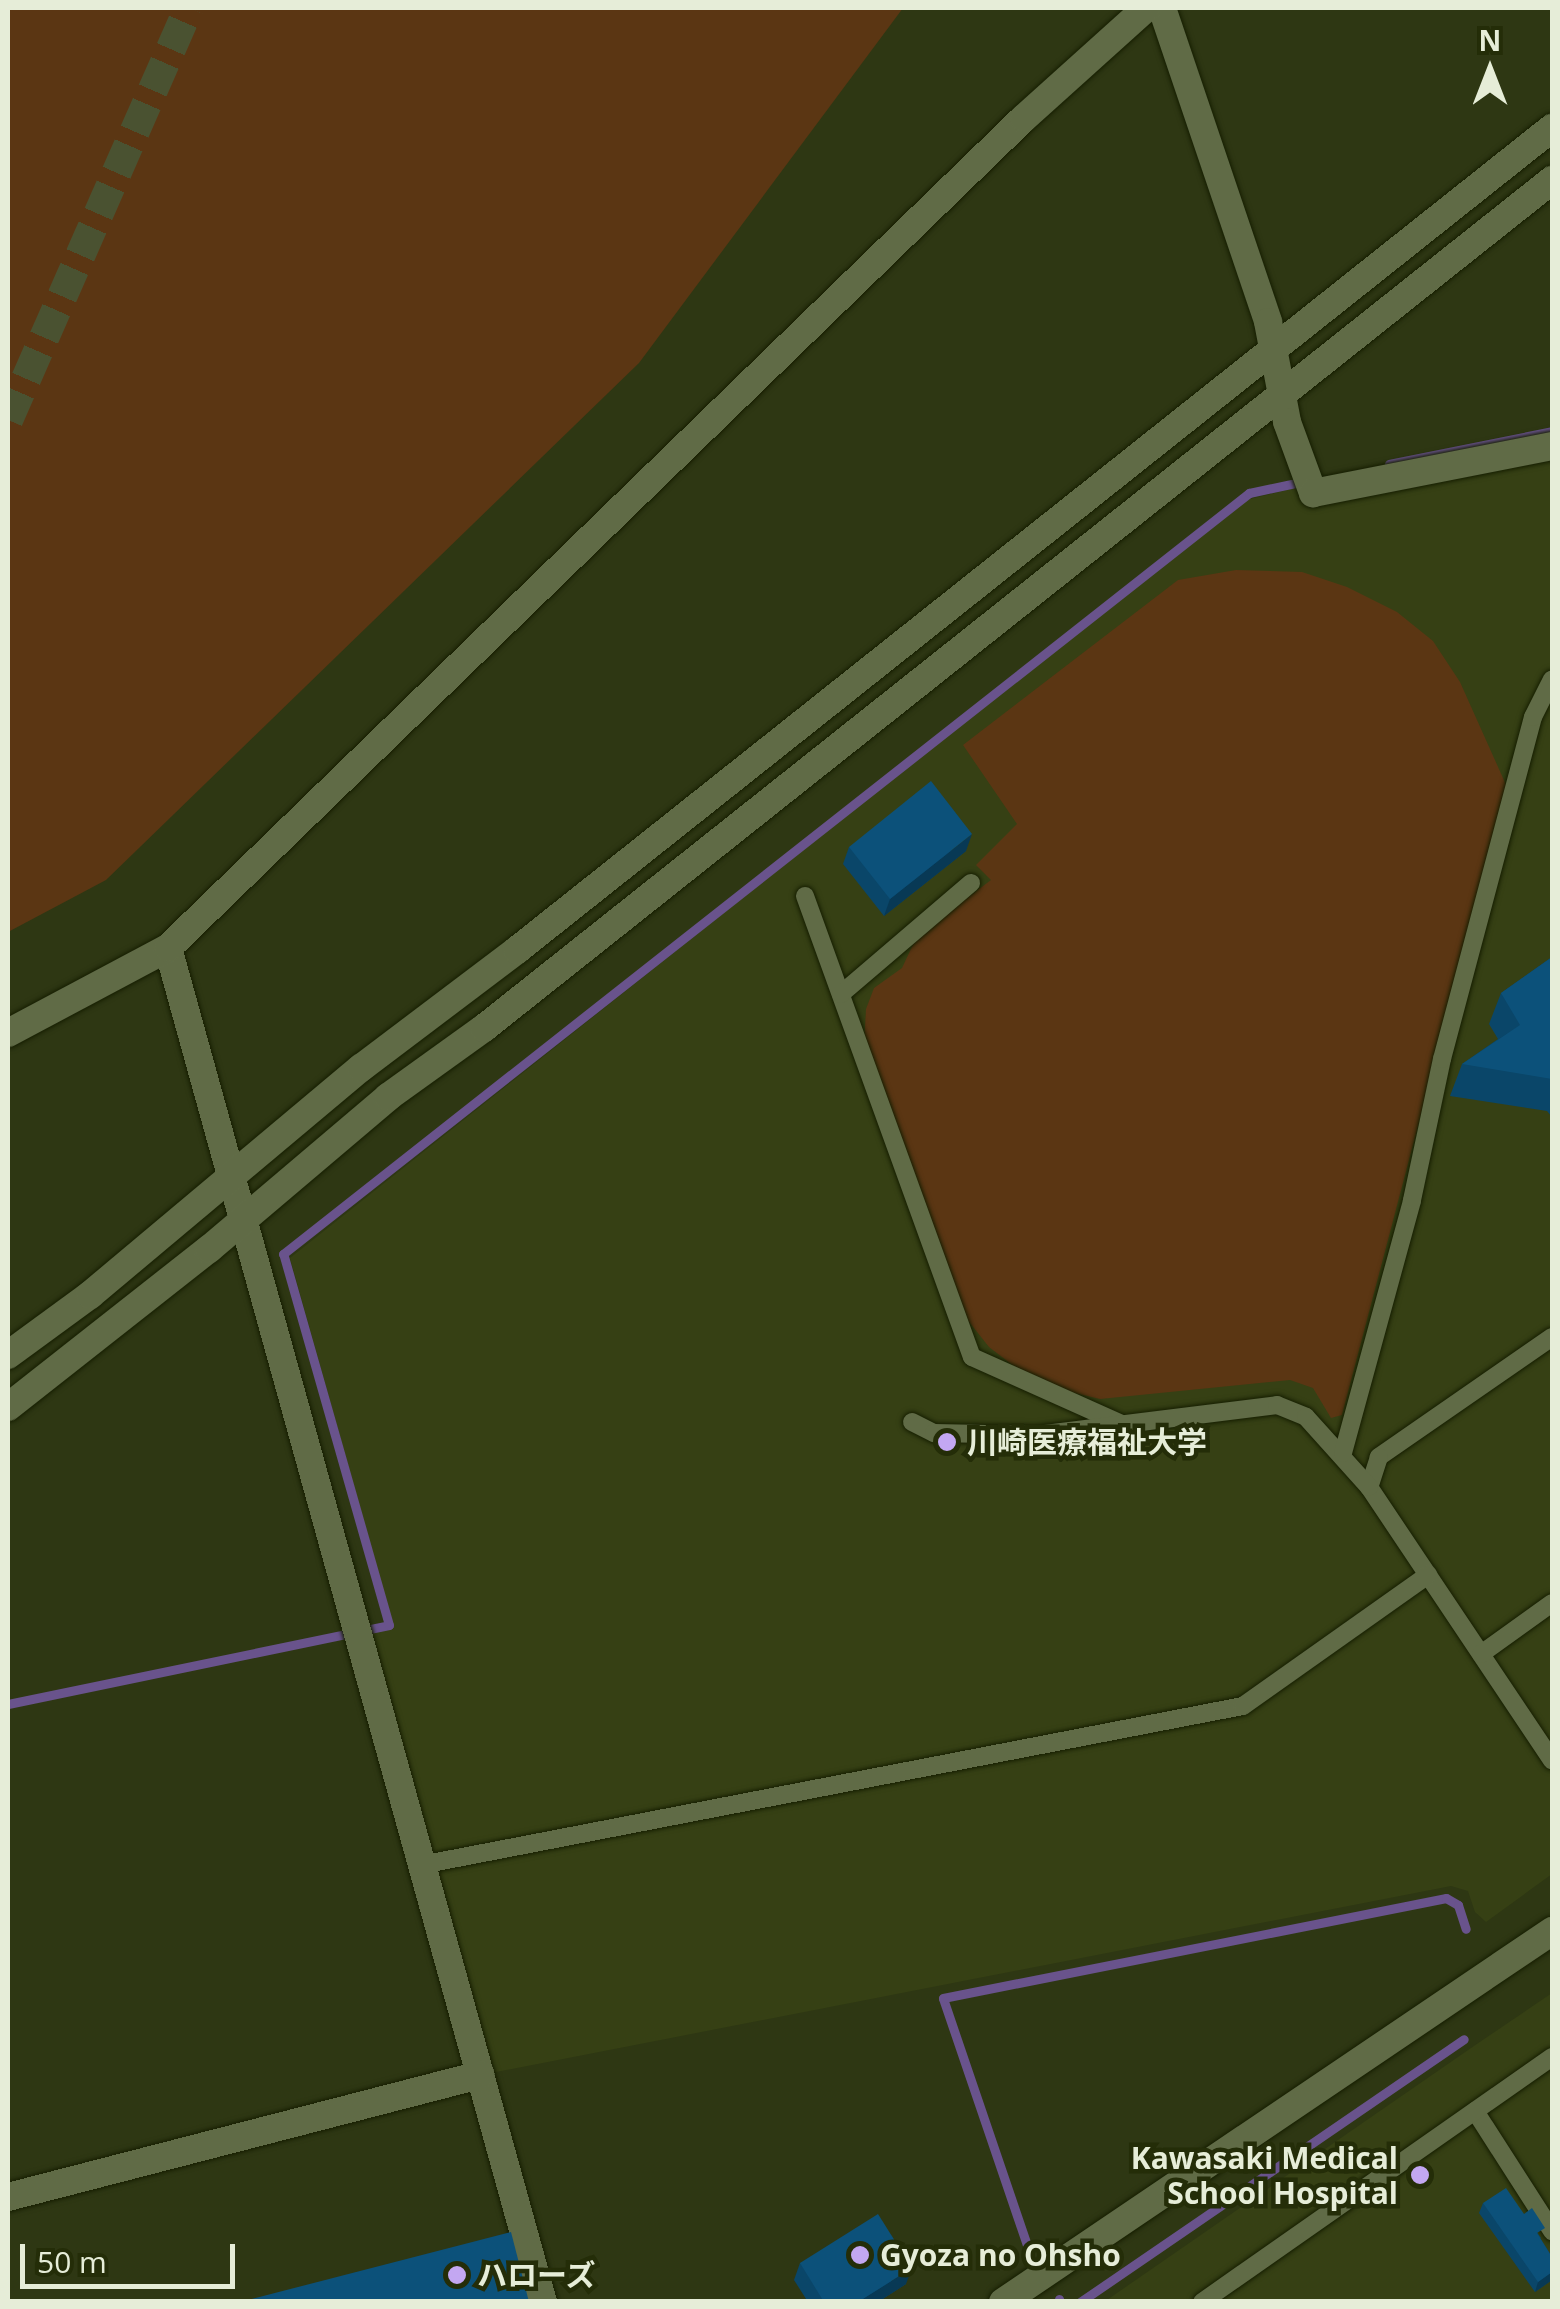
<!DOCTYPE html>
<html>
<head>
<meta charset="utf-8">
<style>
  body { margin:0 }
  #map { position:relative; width:1560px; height:2309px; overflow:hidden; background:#2e3713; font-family:"Open Sans","Noto Sans JP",sans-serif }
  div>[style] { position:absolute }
  .built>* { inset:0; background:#364014 }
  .green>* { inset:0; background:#5b3613 }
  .stream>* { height:9px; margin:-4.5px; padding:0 4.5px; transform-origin:4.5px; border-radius:4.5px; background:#69538c }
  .motorway-tunnel>* { height:30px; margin-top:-15px; transform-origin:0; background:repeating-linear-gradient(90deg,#4a5231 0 30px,transparent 0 45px) }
  .roads { filter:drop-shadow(0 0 2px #161e00) drop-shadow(0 0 2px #161e00) }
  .service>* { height:18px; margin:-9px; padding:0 9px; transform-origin:9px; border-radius:9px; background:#606b46 }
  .minor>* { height:28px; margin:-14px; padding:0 14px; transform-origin:14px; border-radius:14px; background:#606b46 }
  .tertiary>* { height:28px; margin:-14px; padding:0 14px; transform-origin:14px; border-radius:14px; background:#606b46 }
  .secondary>* { height:28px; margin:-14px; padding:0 14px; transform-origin:14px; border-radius:14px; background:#606b46 }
  .wall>* { inset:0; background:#0a4669 }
  .shaded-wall>* { inset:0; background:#083955 }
  .building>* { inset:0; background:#0c517a }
  .dots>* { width:28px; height:28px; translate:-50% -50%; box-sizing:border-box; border:5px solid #242d08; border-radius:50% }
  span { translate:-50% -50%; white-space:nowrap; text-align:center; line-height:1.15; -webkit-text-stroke:9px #242d08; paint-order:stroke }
  .poi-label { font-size:30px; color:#e6edd8; font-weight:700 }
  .left { translate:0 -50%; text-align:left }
  .right { translate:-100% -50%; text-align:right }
  .frame { position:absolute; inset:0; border:10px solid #e6edd8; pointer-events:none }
  .north { position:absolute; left:1440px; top:20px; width:100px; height:100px; -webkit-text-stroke:8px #242d08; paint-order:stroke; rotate:0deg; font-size:28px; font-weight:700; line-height:40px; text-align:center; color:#e6edd8 }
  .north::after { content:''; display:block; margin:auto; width:35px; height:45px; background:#e6edd8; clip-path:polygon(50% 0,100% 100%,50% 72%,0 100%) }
  .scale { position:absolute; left:20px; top:2244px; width:215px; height:45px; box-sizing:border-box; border:5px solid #e6edd8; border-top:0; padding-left:12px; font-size:30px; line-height:35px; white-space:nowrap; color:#e6edd8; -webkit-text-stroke:8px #242d08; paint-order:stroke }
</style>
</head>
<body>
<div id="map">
  <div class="built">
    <div style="clip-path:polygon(1552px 456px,1552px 1874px,1486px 1922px,1475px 1912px,1468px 1891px,1451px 1886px,491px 2073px,370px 1634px,393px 1625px,290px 1258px,1242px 501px,1304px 486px)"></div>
    <div style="clip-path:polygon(1552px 1993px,1552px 2301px,1104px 2302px,1471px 2048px)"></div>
  </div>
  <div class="green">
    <div style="clip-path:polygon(8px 8px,903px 8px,639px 363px,106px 880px,8px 932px)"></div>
    <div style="clip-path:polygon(1236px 570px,1302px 572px,1347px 587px,1397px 612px,1433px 641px,1460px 682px,1507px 787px,1342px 1415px,1331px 1418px,1313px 1388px,1290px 1380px,1100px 1399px,1058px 1389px,1019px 1370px,989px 1347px,966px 1318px,864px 1046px,866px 1009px,874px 988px,902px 968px,917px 936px,991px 880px,976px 865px,1017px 824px,963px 745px,1178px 580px)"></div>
  </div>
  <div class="stream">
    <div style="left:1389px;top:464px;width:166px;rotate:-11.4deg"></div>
    <div style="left:8px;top:1704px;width:389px;rotate:-11.7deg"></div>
    <div style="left:389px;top:1625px;width:386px;rotate:-105.9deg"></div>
    <div style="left:283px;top:1254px;width:1230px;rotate:-38.23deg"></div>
    <div style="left:1249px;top:493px;width:57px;rotate:-12.1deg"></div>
    <div style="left:1029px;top:2251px;width:267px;rotate:-108.8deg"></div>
    <div style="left:943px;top:1998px;width:513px;rotate:-11.24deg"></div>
    <div style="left:1446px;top:1898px;width:14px;rotate:30deg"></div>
    <div style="left:1458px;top:1905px;width:25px;rotate:72deg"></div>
    <div style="left:1059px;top:2299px;width:3px;rotate:72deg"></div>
    <div style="left:1080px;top:2302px;width:465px;rotate:-34.4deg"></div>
  </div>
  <div class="motorway-tunnel">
    <div style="left:8px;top:420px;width:450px;rotate:-66.3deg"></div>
  </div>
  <div class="roads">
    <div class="service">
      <div style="left:805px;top:896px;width:490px;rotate:70.1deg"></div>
      <div style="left:972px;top:1357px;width:167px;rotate:24.1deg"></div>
      <div style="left:841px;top:994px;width:171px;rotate:-40.5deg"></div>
      <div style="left:1552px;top:1337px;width:211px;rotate:145.3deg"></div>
      <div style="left:1379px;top:1457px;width:32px;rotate:108deg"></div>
      <div style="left:1369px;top:1487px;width:329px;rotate:56.2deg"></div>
      <div style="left:912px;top:1422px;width:25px;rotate:27deg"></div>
      <div style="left:934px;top:1433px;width:103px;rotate:1.1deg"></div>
      <div style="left:1037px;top:1435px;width:242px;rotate:-7.1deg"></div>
      <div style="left:1277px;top:1405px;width:31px;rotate:22deg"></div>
      <div style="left:1306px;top:1417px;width:94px;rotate:48deg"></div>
      <div style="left:1343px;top:1453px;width:262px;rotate:-74.7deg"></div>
      <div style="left:1412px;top:1200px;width:144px;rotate:-78deg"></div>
      <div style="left:1442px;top:1059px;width:354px;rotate:-75.1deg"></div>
      <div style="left:1533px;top:717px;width:42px;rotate:-63.4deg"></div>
      <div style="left:1481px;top:1654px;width:87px;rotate:-35.7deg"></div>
      <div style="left:421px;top:1865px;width:837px;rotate:-10.95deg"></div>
      <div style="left:1243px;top:1706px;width:227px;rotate:-35.3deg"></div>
      <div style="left:1475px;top:2111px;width:143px;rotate:57.3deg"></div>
      <div style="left:1202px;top:2302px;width:427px;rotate:-35deg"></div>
    </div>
    <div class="minor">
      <div style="left:1162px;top:8px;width:331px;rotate:71.3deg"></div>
      <div style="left:1268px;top:322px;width:102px;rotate:79.2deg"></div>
      <div style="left:1287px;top:422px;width:76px;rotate:69.9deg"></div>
      <div style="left:1313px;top:493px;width:244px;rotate:-11.1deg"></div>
      <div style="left:168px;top:948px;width:1405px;rotate:74.52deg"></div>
      <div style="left:8px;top:1033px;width:181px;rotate:-28deg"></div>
      <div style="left:168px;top:948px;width:1192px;rotate:-44.12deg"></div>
      <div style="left:1024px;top:118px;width:164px;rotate:-42deg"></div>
      <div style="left:8px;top:2197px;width:488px;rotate:-14.5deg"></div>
    </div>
    <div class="tertiary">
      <div style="left:8px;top:1355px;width:102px;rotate:-36.2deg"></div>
      <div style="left:90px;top:1295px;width:354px;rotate:-40deg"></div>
      <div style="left:361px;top:1068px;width:196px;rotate:-37.1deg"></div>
      <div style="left:517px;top:950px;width:1322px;rotate:-38.46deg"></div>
      <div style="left:8px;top:1407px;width:256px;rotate:-38.2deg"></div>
      <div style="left:209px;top:1249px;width:235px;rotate:-40.3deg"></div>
      <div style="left:388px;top:1097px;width:118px;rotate:-35.7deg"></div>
      <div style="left:484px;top:1028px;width:1364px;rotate:-38.45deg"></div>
    </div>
    <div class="secondary">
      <div style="left:1003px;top:2302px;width:663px;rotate:-34.05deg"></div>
    </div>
  </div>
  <div class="wall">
    <div style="clip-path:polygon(849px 847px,966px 851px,884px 916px,843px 864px)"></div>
    <div style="clip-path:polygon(1552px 957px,1552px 1117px,1547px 1111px,1450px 1096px,1462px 1064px,1498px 1039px,1489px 1024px,1501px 993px)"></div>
    <div style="clip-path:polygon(1483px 2203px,1524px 2214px,1541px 2238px,1540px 2238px,1552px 2257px,1552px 2280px,1535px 2292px,1479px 2213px)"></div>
    <div style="clip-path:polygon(800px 2263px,906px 2284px,878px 2302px,808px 2302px,794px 2280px)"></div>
  </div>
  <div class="shaded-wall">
    <div style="clip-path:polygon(972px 834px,966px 851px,884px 916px,890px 899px)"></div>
    <div style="clip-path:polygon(912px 2268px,906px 2284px,878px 2302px,858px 2302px)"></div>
    <div style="clip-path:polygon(1552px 2272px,1552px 2280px,1535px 2292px,1538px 2282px)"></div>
  </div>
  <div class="building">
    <div style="clip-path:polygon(931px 781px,972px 834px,890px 899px,849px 847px)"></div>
    <div style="clip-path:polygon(1552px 957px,1552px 1079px,1462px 1064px,1520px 1025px,1501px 993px)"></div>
    <div style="clip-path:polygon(1506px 2188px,1524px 2214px,1532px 2208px,1545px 2228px,1537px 2233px,1552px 2257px,1552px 2272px,1538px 2282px,1483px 2203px)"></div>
    <div style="clip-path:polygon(878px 2214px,912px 2268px,858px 2302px,824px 2302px,800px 2263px)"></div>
    <div style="clip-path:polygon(511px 2232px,529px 2302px,240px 2302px)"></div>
  </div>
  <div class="dots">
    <div style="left:947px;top:1442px;background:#c3a7f2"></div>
    <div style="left:1420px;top:2175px;background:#c3a7f2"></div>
    <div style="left:860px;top:2255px;background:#c3a7f2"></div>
    <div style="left:457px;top:2275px;background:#c3a7f2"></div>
  </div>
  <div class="poi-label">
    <span class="left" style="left:967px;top:1442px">川崎医療福祉大学</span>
    <span class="right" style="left:1398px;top:2175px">Kawasaki Medical<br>School Hospital</span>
    <span class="left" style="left:880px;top:2255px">Gyoza no Ohsho</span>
    <span class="left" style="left:477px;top:2275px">ハローズ</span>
  </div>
  <div class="frame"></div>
  <div class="north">N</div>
  <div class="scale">50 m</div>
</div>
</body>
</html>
